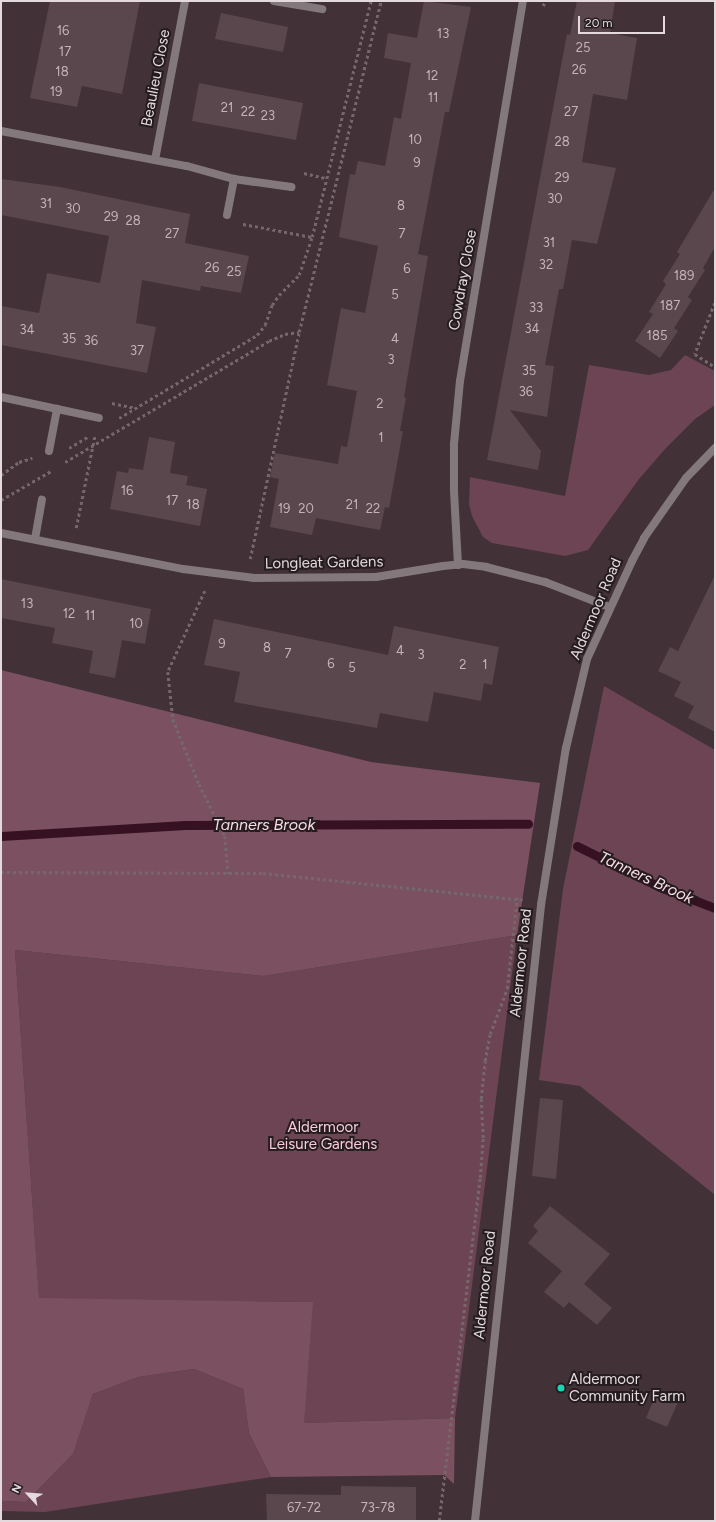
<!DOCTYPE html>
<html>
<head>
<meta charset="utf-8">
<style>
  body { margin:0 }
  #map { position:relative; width:716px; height:1522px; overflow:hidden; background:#423137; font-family:Figtree,sans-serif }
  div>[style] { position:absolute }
  .green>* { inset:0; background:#6d4454 }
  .forest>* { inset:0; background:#7b5060 }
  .stream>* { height:9px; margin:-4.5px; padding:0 4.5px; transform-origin:4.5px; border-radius:4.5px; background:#351121 }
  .building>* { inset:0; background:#5a474e }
  .path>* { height:2.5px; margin-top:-1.25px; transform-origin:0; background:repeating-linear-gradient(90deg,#76676c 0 3px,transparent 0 6px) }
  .minor>* { height:8px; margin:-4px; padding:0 4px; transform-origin:4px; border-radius:4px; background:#83797d }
  .tertiary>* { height:8px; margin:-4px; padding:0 4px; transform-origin:4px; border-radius:4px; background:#83797d }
  .dots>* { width:11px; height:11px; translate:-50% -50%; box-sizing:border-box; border:2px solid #241c1e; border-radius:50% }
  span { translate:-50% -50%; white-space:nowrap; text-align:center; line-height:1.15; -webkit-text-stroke:4px #241c1e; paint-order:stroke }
  .number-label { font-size:13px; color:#c2b4b9 }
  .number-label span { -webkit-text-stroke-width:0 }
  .street-label { font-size:15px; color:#e4d9dd }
  .park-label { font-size:15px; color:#f9ccdc }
  .poi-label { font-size:15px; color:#e4d9dd }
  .left { translate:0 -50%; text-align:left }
  .water-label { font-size:16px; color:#fadbe6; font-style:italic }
  .frame { position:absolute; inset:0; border:2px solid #e4d9dd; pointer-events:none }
  .north { position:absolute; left:8px; top:1474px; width:40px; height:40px; -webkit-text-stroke:3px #241c1e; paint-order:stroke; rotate:296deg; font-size:11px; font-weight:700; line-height:16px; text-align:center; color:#e4d9dd }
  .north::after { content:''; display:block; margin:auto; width:14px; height:18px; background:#e4d9dd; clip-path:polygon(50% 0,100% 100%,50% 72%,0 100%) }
  .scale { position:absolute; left:578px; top:16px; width:87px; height:18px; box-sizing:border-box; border:2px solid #e4d9dd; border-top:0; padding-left:5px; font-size:12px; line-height:14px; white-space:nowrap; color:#e4d9dd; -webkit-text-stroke:3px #241c1e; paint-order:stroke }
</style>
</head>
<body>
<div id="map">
  <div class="green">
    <div style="clip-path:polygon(685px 355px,715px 371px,715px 405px,695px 419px,666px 448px,639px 479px,588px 550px,565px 556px,492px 543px,483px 537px,472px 516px,469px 504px,470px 477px,565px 496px,589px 365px,649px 375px,671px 370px)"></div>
    <div style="clip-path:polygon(604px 686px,715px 750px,715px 1195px,580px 1086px,539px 1080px,563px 889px)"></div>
    <div style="clip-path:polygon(517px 935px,455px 1418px,303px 1423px,312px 1302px,39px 1299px,15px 950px,264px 976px)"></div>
    <div style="clip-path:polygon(194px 1369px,243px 1389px,249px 1433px,271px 1477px,45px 1512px,1px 1511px,1px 1501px,26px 1502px,73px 1454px,93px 1394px,138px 1377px)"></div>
  </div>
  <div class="forest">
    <div style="clip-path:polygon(1px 670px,371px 762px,540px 783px,517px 935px,264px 976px,15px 950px,39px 1298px,313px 1302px,304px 1423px,455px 1418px,454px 1484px,444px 1475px,271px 1477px,249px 1433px,243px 1389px,194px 1369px,138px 1377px,93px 1394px,73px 1454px,26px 1502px,1px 1501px)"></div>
  </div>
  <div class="stream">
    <div style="left:1px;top:836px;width:184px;rotate:-3.4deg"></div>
    <div style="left:185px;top:825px;width:343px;rotate:-0.2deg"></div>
    <div style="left:577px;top:846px;width:93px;rotate:26.3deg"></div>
    <div style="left:660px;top:887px;width:59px;rotate:20.9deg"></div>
  </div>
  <div class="building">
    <div style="clip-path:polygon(50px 1px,140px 1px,122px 94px,82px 86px,77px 107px,30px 98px)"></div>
    <div style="clip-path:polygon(424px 1px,471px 7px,449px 112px,445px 112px,418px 254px,428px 256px,404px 397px,406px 398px,400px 431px,403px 431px,389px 508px,385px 507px,380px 530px,316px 518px,312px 535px,270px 527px,279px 479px,270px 477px,275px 453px,338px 464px,341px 446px,347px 447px,357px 391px,327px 385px,341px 308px,365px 313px,378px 246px,339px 237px,350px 174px,355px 175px,358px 161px,385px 166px,394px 117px,401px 119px,411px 63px,384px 58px,388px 33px,417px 38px)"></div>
    <div style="clip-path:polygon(577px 1px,615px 1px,610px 33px,637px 38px,627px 100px,593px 94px,582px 162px,616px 168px,597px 244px,572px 240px,563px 289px,559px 289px,545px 365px,554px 366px,547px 417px,510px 410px,541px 451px,538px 470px,487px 460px,567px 34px,570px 35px)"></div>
    <div style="clip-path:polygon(221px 13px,288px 27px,283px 52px,215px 39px)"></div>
    <div style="clip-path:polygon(199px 83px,303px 103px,296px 140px,192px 121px)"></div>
    <div style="clip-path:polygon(1px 179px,60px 187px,190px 214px,185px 243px,249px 256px,241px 293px,201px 286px,200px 291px,142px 280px,136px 323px,156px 327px,147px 373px,1px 345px,1px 306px,39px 313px,47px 273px,100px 283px,109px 236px,1px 215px)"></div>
    <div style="clip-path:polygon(715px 188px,715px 247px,703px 268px,705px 270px,688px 297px,692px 300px,674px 328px,678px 331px,660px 358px,635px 341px,653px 314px,649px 312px,666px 284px,663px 281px,680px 254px,677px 252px)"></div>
    <div style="clip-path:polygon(149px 437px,175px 442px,170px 473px,188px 476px,186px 485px,207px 489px,200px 526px,110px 509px,117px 471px,128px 473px,129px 468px,143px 470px)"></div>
    <div style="clip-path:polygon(715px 575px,715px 732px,688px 718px,694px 706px,674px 696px,681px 682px,658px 671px,670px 647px,678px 651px)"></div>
    <div style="clip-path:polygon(1px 579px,151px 609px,145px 644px,122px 640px,115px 678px,89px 673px,93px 651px,52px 643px,55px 628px,1px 618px)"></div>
    <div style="clip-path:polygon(214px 619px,388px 655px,394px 626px,499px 647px,492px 685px,484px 683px,481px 701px,434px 692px,428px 722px,380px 713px,377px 728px,234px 702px,240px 672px,204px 665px)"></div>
    <div style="clip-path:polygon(540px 1098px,563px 1100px,556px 1179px,532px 1176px)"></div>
    <div style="clip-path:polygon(550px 1206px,610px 1254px,584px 1284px,612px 1308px,597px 1325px,569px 1302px,564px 1308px,544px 1292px,562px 1271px,528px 1243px,538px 1231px,533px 1226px)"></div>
    <div style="clip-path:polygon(657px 1392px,678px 1402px,667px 1427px,646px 1418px)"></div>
    <div style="clip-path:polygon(341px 1486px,416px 1487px,416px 1521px,267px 1521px,266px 1494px,341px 1495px)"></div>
  </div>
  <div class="path">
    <div style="left:543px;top:6px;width:5px;rotate:-68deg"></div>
    <div style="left:304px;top:173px;width:23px;rotate:13deg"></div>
    <div style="left:243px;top:224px;width:70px;rotate:10.7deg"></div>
    <div style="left:715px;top:303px;width:55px;rotate:111.4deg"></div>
    <div style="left:695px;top:354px;width:24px;rotate:33deg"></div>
    <div style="left:112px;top:403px;width:24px;rotate:12deg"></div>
    <div style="left:119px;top:418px;width:161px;rotate:-31deg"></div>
    <div style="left:257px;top:335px;width:13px;rotate:-51deg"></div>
    <div style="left:265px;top:325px;width:21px;rotate:-71deg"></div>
    <div style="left:272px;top:305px;width:12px;rotate:-55deg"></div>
    <div style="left:279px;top:295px;width:28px;rotate:-45deg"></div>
    <div style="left:299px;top:275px;width:40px;rotate:-71.1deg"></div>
    <div style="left:312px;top:237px;width:243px;rotate:-76deg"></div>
    <div style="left:69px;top:448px;width:23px;rotate:-31deg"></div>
    <div style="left:65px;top:462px;width:237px;rotate:-30.7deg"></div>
    <div style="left:269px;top:341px;width:17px;rotate:-24deg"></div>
    <div style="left:285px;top:334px;width:14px;rotate:-8deg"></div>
    <div style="left:299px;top:332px;width:341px;rotate:-76.1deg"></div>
    <div style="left:1px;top:475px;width:22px;rotate:-36deg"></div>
    <div style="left:19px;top:462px;width:14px;rotate:-17deg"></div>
    <div style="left:1px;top:500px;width:58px;rotate:-30.1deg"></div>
    <div style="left:76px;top:528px;width:95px;rotate:-78.5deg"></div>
    <div style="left:250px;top:559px;width:232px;rotate:-77.8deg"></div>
    <div style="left:205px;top:591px;width:89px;rotate:114.6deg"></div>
    <div style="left:168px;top:672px;width:47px;rotate:83.9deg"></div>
    <div style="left:173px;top:719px;width:70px;rotate:68.2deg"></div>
    <div style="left:199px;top:784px;width:58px;rotate:63.4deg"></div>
    <div style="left:225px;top:836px;width:38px;rotate:85deg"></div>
    <div style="left:1px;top:872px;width:262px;rotate:0.2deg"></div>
    <div style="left:263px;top:873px;width:261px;rotate:5.9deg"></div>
    <div style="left:439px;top:1521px;width:345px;rotate:-83.2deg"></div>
    <div style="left:480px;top:1178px;width:40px;rotate:-85.7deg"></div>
    <div style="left:483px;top:1138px;width:39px;rotate:-93deg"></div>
    <div style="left:481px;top:1099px;width:38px;rotate:-84deg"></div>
    <div style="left:485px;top:1061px;width:27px;rotate:-80deg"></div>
    <div style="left:490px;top:1034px;width:48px;rotate:-69.3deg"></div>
    <div style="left:507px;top:989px;width:92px;rotate:-83.7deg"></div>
  </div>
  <div class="minor">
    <div style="left:274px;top:1px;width:49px;rotate:9.5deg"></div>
    <div style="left:1px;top:131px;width:189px;rotate:10.7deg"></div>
    <div style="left:187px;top:166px;width:49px;rotate:15.5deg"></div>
    <div style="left:234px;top:179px;width:58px;rotate:8deg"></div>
    <div style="left:155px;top:160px;width:162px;rotate:-79.3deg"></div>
    <div style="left:227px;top:215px;width:37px;rotate:-79deg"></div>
    <div style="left:1px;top:397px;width:100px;rotate:12.1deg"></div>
    <div style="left:49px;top:451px;width:43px;rotate:-79.2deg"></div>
    <div style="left:1px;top:533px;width:186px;rotate:11.2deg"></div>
    <div style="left:183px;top:569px;width:72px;rotate:7.2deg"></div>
    <div style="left:254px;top:578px;width:122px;rotate:-0.5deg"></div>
    <div style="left:376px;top:577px;width:68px;rotate:-9.3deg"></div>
    <div style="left:443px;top:566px;width:20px;rotate:-6deg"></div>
    <div style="left:463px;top:564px;width:23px;rotate:7deg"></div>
    <div style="left:486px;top:567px;width:61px;rotate:14.3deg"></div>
    <div style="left:545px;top:582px;width:69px;rotate:21.3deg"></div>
    <div style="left:35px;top:539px;width:40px;rotate:-80deg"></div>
    <div style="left:458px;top:565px;width:75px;rotate:-93.1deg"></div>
    <div style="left:454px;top:490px;width:46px;rotate:-90deg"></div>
    <div style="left:454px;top:444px;width:63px;rotate:-84.6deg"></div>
    <div style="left:460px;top:381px;width:385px;rotate:-80.6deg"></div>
  </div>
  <div class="tertiary">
    <div style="left:475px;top:1521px;width:620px;rotate:-83.88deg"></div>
    <div style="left:541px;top:905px;width:159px;rotate:-81deg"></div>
    <div style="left:566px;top:748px;width:91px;rotate:-76.7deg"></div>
    <div style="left:587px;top:659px;width:108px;rotate:-65.3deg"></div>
    <div style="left:632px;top:561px;width:26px;rotate:-62deg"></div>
    <div style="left:644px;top:538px;width:73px;rotate:-55deg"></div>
    <div style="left:686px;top:478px;width:42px;rotate:-46deg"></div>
  </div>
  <div class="dots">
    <div style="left:561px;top:1388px;background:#1ad5b2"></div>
  </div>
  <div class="number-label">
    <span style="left:63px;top:31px">16</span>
    <span style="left:443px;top:34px">13</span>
    <span style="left:583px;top:48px">25</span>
    <span style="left:65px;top:52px">17</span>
    <span style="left:579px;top:70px">26</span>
    <span style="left:62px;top:72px">18</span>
    <span style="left:432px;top:76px">12</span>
    <span style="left:56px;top:92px">19</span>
    <span style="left:433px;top:98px">11</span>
    <span style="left:227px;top:108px">21</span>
    <span style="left:248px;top:112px">22</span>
    <span style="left:571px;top:112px">27</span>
    <span style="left:268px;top:116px">23</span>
    <span style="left:415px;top:140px">10</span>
    <span style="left:562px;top:142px">28</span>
    <span style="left:417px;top:163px">9</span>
    <span style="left:562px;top:178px">29</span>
    <span style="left:555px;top:199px">30</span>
    <span style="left:46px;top:204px">31</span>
    <span style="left:401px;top:206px">8</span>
    <span style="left:73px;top:209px">30</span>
    <span style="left:111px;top:217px">29</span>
    <span style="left:133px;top:221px">28</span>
    <span style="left:172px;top:234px">27</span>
    <span style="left:402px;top:234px">7</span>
    <span style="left:549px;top:243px">31</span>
    <span style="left:546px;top:265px">32</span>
    <span style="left:212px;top:268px">26</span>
    <span style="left:407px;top:269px">6</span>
    <span style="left:234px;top:272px">25</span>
    <span style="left:684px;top:276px">189</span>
    <span style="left:395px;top:295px">5</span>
    <span style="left:670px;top:306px">187</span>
    <span style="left:536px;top:308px">33</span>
    <span style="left:532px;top:329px">34</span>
    <span style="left:27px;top:330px">34</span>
    <span style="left:657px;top:336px">185</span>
    <span style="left:69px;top:339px">35</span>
    <span style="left:395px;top:339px">4</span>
    <span style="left:91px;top:341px">36</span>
    <span style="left:137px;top:351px">37</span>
    <span style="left:391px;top:360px">3</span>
    <span style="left:529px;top:371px">35</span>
    <span style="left:526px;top:392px">36</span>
    <span style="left:380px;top:404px">2</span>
    <span style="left:381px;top:438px">1</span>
    <span style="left:127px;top:491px">16</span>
    <span style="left:172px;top:501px">17</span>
    <span style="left:193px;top:505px">18</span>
    <span style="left:352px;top:505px">21</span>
    <span style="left:284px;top:509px">19</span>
    <span style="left:306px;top:509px">20</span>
    <span style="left:373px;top:509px">22</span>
    <span style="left:27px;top:604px">13</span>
    <span style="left:69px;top:614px">12</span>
    <span style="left:90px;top:616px">11</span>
    <span style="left:136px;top:624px">10</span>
    <span style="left:222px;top:644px">9</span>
    <span style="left:267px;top:648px">8</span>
    <span style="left:400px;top:651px">4</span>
    <span style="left:288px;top:654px">7</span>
    <span style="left:421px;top:655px">3</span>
    <span style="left:331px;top:664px">6</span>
    <span style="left:463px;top:665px">2</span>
    <span style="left:485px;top:665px">1</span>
    <span style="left:352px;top:668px">5</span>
    <span style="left:304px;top:1508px">67-72</span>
    <span style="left:378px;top:1508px">73-78</span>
  </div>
  <div class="street-label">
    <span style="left:156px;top:78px;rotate:-79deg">Beaulieu Close</span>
    <span style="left:463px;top:280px;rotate:-80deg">Cowdray Close</span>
    <span style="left:324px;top:563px;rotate:-1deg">Longleat Gardens</span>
    <span style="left:596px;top:609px;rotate:-67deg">Aldermoor Road</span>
    <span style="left:521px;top:963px;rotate:-84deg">Aldermoor Road</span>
    <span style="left:485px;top:1285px;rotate:-84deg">Aldermoor Road</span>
  </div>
  <div class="park-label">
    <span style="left:323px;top:1136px">Aldermoor<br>Leisure Gardens</span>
  </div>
  <div class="poi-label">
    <span class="left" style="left:569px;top:1388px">Aldermoor<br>Community Farm</span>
  </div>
  <div class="water-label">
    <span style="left:264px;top:825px">Tanners Brook</span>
    <span style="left:646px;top:878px;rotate:25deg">Tanners Brook</span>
  </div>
  <div class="frame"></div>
  <div class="north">N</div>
  <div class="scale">20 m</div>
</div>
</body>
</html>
